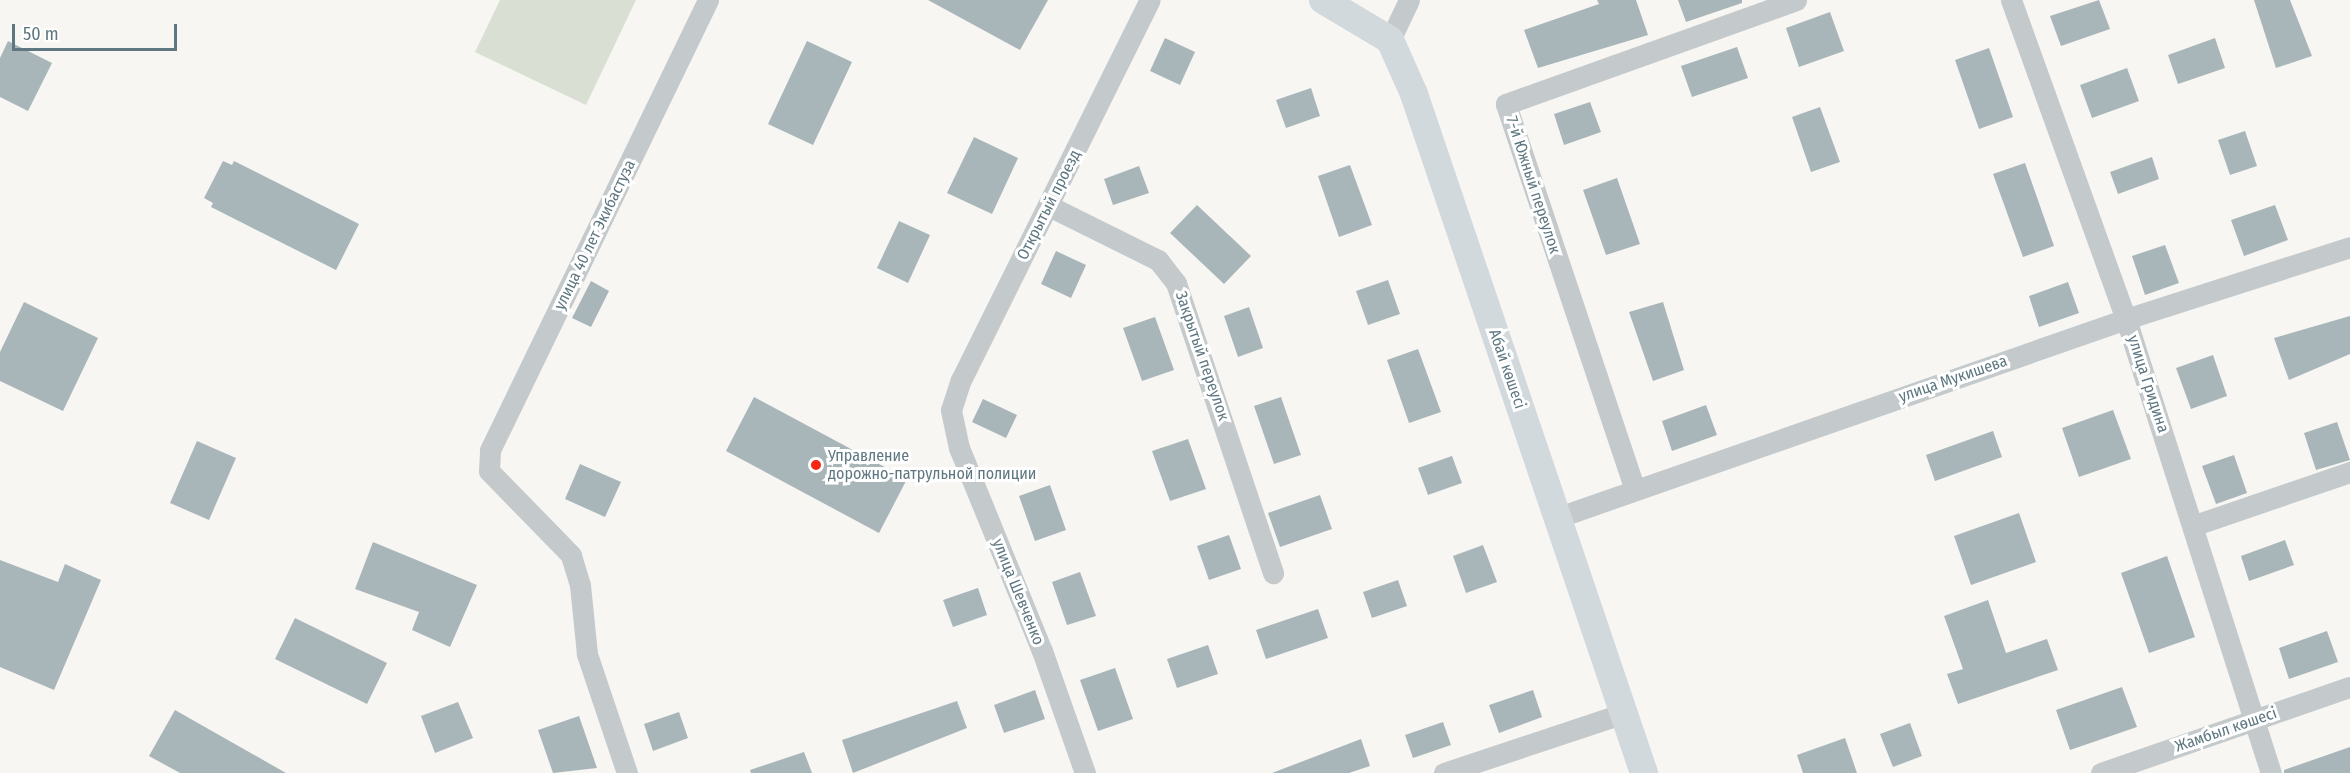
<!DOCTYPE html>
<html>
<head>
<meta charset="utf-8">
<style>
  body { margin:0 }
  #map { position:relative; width:2350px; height:773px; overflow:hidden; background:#f7f6f3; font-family:"Fira Sans Condensed",sans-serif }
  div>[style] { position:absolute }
  .green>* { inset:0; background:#d9dfd3 }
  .building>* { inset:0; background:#a9b6b9 }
  .street>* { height:21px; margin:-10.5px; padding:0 10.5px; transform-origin:10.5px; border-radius:10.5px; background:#c4c9cc }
  .secondary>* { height:28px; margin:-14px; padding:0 14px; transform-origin:14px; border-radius:14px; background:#d2d9dc }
  .dots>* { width:16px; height:16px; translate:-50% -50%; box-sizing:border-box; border:3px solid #fff; border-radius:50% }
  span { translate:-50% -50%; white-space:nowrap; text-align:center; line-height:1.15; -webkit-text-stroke:6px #fff; paint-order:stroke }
  .street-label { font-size:16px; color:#5e7781 }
  .poi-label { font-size:16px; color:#5e7781 }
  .left { translate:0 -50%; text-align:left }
  .scale { position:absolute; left:12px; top:24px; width:165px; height:27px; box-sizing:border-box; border:3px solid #5e7781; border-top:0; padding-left:8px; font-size:18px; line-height:21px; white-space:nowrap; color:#5e7781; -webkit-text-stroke:4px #fff; paint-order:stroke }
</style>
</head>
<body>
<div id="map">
  <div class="green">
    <div style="clip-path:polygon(500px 0,636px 0,586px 105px,475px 52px)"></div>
  </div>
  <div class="building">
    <div style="clip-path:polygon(928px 0,1048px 0,1020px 50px)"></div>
    <div style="clip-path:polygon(1597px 0,1636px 0,1648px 35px,1538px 68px,1524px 30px,1599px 4px)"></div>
    <div style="clip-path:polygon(1678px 0,1742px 0,1742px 3px,1686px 22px)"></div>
    <div style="clip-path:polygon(2099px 0,2110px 29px,2061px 46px,2050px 16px)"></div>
    <div style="clip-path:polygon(2254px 0,2290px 0,2312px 56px,2276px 68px)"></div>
    <div style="clip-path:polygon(1830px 12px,1844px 51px,1799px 67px,1786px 28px)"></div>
    <div style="clip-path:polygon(1165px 38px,1195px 52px,1180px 85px,1150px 71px)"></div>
    <div style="clip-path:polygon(2215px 38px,2225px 68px,2178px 84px,2168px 55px)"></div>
    <div style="clip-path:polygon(8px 41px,52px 63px,28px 111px,0 97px,0 58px)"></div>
    <div style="clip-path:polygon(807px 41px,852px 62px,813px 145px,768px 124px)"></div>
    <div style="clip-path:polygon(1737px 47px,1748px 78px,1692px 97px,1681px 66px)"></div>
    <div style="clip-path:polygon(1989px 48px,2013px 117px,1979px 129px,1955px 60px)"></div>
    <div style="clip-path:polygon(2127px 68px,2139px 101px,2092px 118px,2080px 85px)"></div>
    <div style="clip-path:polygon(1311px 88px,1320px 116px,1286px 128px,1276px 100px)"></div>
    <div style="clip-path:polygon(1590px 102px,1601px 132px,1564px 145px,1554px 114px)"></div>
    <div style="clip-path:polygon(1820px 107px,1840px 162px,1811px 172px,1792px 117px)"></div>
    <div style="clip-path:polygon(2245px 131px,2257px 166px,2230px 175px,2218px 140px)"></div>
    <div style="clip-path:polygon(974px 137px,1018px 158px,992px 214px,947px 193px)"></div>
    <div style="clip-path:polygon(2152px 157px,2159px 179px,2118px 194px,2110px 172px)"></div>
    <div style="clip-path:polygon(223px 161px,232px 165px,234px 161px,359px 224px,336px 270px,211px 207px,213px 203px,204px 198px)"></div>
    <div style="clip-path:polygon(2025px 163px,2054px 246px,2023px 257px,1993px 174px)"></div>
    <div style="clip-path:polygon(1350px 165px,1372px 225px,1339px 237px,1318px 176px)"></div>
    <div style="clip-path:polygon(1139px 166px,1149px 193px,1113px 205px,1104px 179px)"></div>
    <div style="clip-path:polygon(1617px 178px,1640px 244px,1606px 255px,1583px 190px)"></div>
    <div style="clip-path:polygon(1197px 205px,1251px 256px,1224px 284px,1170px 233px)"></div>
    <div style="clip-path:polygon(2275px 205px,2288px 240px,2244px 256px,2231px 220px)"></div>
    <div style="clip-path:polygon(899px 221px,930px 235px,908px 283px,877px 268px)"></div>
    <div style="clip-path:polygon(2165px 245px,2179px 283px,2145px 295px,2132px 256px)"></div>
    <div style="clip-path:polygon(1056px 251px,1086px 265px,1071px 298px,1041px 284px)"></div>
    <div style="clip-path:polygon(1388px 280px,1400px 314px,1368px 325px,1356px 291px)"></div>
    <div style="clip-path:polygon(591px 281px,609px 291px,591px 327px,572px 318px)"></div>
    <div style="clip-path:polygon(2068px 282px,2079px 313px,2039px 327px,2029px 296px)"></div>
    <div style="clip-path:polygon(24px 302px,98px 338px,63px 411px,0 381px,0 352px)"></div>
    <div style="clip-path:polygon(1663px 302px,1684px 370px,1653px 381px,1629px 312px)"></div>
    <div style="clip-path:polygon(1249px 307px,1263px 348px,1238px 357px,1224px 316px)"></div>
    <div style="clip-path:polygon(2350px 316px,2350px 354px,2289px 380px,2274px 338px)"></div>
    <div style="clip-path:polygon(1155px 317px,1174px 370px,1142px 381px,1123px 328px)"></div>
    <div style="clip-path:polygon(1418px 349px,1441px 412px,1409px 423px,1387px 360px)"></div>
    <div style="clip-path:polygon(2213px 355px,2227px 396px,2191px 409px,2176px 368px)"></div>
    <div style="clip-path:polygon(754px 397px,907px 479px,879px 533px,726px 451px)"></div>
    <div style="clip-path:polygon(1281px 397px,1301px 455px,1274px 464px,1254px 406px)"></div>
    <div style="clip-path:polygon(983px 399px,1017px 415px,1006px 438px,972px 422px)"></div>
    <div style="clip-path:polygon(1706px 405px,1717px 435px,1672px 451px,1662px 421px)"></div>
    <div style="clip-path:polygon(2113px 410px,2131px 459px,2079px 477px,2062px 428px)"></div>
    <div style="clip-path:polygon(2337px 422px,2350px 460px,2316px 470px,2304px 433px)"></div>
    <div style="clip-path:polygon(1993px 431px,2002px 457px,1935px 481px,1926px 455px)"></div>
    <div style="clip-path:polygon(1188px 439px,1206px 489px,1170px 501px,1152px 451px)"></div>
    <div style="clip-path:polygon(197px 441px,236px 458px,209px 520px,170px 503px)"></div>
    <div style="clip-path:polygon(2234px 455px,2247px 493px,2216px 504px,2202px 466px)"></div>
    <div style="clip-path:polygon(1452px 456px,1462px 483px,1428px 495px,1418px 468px)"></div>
    <div style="clip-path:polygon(580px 464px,621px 482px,605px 517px,565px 499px)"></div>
    <div style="clip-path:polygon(1050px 485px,1066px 530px,1035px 541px,1019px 496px)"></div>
    <div style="clip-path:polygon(1320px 495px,1332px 529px,1280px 547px,1268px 513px)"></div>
    <div style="clip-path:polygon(2019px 513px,2036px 562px,1971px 585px,1954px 536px)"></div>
    <div style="clip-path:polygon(1229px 535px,1241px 569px,1209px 580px,1197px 546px)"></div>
    <div style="clip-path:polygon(2285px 540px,2294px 565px,2249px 581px,2241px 556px)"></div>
    <div style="clip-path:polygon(373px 542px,477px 585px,450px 647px,412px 630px,419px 612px,355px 589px)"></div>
    <div style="clip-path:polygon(1483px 545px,1497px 582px,1466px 593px,1453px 556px)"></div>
    <div style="clip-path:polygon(2167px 556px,2195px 637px,2149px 653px,2121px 573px)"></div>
    <div style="clip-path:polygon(0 560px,58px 582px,65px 564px,101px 580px,54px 690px,0 667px)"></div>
    <div style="clip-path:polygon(1080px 572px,1096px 616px,1067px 625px,1052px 582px)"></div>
    <div style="clip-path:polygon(1398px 580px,1407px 606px,1372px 618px,1363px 592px)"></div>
    <div style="clip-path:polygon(978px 588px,987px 615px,953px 627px,943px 600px)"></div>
    <div style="clip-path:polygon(1988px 600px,2006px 653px,2047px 639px,2058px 670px,1958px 704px,1947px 674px,1963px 669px,1944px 616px)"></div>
    <div style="clip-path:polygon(1318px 609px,1328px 638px,1266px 659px,1256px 630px)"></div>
    <div style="clip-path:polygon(295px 618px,387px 663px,367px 704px,275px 659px)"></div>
    <div style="clip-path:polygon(2327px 631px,2338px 662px,2289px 679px,2279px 648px)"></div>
    <div style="clip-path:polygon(1208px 645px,1218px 674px,1177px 688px,1167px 659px)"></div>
    <div style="clip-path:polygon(1115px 668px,1133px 719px,1098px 731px,1080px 680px)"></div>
    <div style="clip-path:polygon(2122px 687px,2137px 727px,2070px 750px,2056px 710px)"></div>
    <div style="clip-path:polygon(1035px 690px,1045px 719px,1004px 733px,994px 705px)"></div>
    <div style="clip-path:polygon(1533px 690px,1542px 717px,1499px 733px,1489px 705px)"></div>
    <div style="clip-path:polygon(957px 701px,967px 728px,853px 773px,842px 740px)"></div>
    <div style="clip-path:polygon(458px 702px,473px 738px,435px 753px,421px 716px)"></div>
    <div style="clip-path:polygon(175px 710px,286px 773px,180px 773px,149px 756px)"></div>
    <div style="clip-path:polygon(679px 712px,688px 738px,653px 751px,644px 724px)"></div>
    <div style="clip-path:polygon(579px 716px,597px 768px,553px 773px,538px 730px)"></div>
    <div style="clip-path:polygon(1443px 722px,1451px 745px,1413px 758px,1405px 735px)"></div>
    <div style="clip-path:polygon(1910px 723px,1922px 756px,1893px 767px,1880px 734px)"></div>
    <div style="clip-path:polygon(1845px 738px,1857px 773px,1803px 773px,1797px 755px)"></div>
    <div style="clip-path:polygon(1361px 739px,1370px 766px,1349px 773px,1272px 773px)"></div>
    <div style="clip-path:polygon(2350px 747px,2350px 773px,2284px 773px,2284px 770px)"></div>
    <div style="clip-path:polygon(804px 752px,812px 773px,751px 773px,750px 770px)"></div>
  </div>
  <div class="street">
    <div style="left:2011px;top:0;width:339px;rotate:70.2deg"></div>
    <div style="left:2126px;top:319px;width:477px;rotate:72.3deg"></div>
    <div style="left:1390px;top:40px;width:44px;rotate:-64.6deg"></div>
    <div style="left:1049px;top:206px;width:122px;rotate:26.4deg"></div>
    <div style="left:1158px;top:260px;width:29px;rotate:52deg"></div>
    <div style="left:1176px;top:283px;width:306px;rotate:71.5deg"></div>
    <div style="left:1635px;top:490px;width:407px;rotate:-108.5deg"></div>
    <div style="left:1506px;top:104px;width:308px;rotate:-19.7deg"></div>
    <div style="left:1559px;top:517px;width:601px;rotate:-19.25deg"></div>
    <div style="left:2126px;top:319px;width:235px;rotate:-17.8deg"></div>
    <div style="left:2195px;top:525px;width:164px;rotate:-18.9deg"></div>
    <div style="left:627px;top:773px;width:126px;rotate:-108.6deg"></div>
    <div style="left:587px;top:654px;width:69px;rotate:-95.8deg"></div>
    <div style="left:580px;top:585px;width:31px;rotate:-107deg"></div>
    <div style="left:571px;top:555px;width:117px;rotate:-134.3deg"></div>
    <div style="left:489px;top:471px;width:21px;rotate:-87deg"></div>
    <div style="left:490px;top:450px;width:500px;rotate:-64.15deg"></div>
    <div style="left:1085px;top:773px;width:129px;rotate:-109.4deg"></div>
    <div style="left:1042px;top:651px;width:219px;rotate:-112.2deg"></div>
    <div style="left:959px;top:448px;width:39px;rotate:-102deg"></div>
    <div style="left:951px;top:410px;width:32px;rotate:-72deg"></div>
    <div style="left:961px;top:380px;width:424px;rotate:-63.6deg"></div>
    <div style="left:1444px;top:773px;width:190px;rotate:-18.4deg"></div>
    <div style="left:2101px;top:773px;width:263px;rotate:-19.1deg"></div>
  </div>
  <div class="secondary">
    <div style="left:1323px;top:0;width:78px;rotate:30.8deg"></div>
    <div style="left:1390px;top:40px;width:59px;rotate:66deg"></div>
    <div style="left:1414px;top:94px;width:717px;rotate:71.29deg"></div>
  </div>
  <div class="dots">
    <div style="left:816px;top:465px;background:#f52715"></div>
  </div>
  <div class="street-label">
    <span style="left:1533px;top:185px;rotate:72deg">7-й Южный переулок</span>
    <span style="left:1049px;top:205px;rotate:-63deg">Открытый проезд</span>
    <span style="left:595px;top:235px;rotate:-64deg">улица 40 лет Экибастуза</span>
    <span style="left:1202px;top:356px;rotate:71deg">Закрытый переулок</span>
    <span style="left:1507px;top:369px;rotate:71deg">Абай көшесі</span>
    <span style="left:1953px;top:379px;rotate:-19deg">улица Мукишева</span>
    <span style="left:2148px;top:384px;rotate:72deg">улица Гридина</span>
    <span style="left:1018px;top:592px;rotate:68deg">улица Шевченко</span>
    <span style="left:2226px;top:730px;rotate:-19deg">Жамбыл көшесі</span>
  </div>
  <div class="poi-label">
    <span class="left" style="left:828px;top:465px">Управление<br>дорожно-патрульной полиции</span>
  </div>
  <div class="scale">50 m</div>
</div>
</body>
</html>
